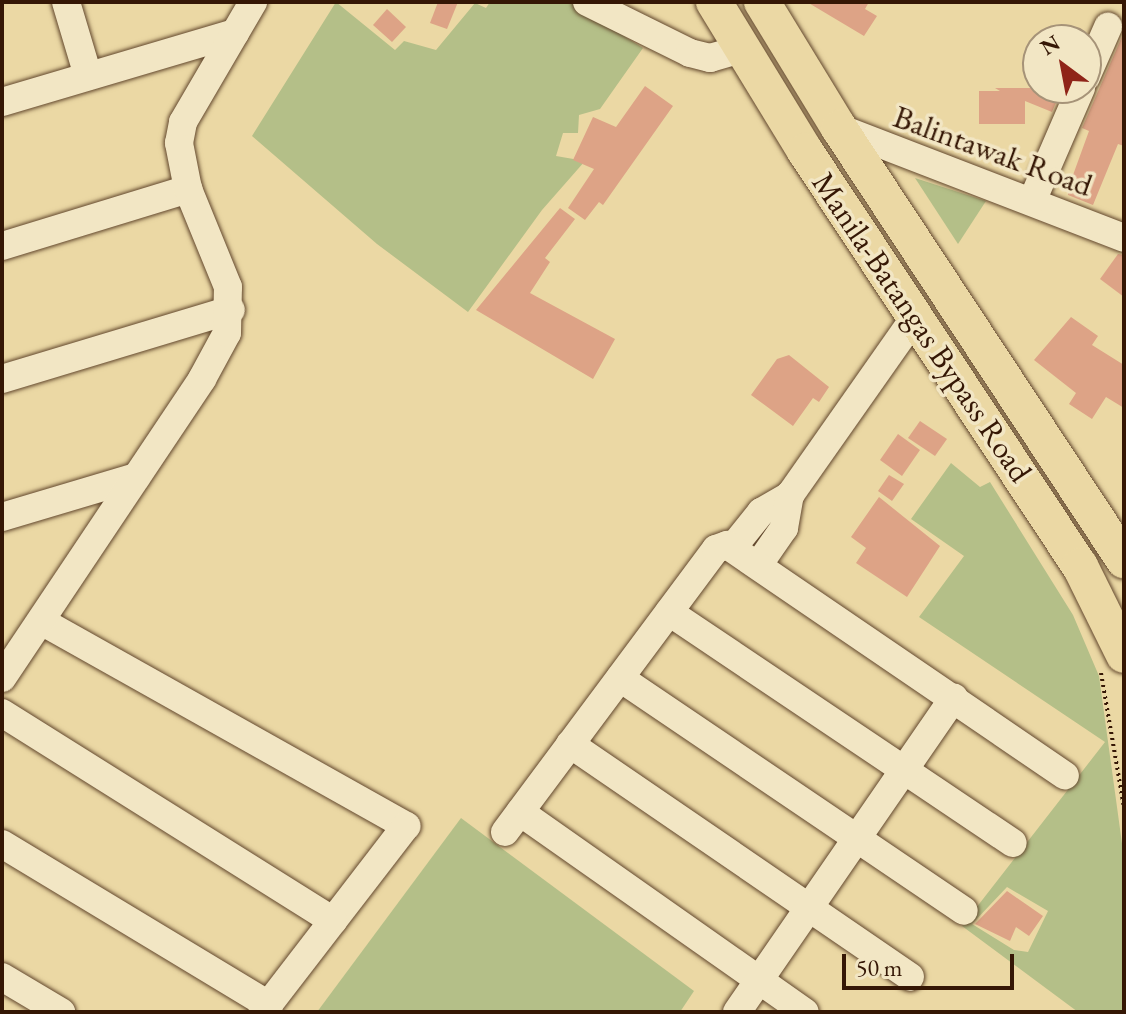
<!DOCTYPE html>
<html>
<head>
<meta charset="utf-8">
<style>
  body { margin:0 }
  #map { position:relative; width:1126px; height:1014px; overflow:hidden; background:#ebd8a4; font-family:"EB Garamond",serif }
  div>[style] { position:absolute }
  .green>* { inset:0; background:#b4bf88 }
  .building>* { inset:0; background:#dda386 }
  .path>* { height:4px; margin-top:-2px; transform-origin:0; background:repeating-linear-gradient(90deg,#351705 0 2px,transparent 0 6px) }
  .roads { filter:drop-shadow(0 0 2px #62472d) drop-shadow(0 0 2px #62472d) }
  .minor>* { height:28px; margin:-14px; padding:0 14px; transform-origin:14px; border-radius:14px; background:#f2e6c4 }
  .major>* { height:36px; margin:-18px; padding:0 18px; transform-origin:18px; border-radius:18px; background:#ebd8a4 }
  span { translate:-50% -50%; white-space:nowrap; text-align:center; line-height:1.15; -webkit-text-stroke:7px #f2e6c4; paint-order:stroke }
  .street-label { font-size:32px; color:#351705 }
  .frame { position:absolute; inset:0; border:4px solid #351705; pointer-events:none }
  .north { position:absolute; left:1022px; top:24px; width:80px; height:80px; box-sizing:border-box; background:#f2e6c4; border:2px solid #a69378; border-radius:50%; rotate:328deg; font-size:22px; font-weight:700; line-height:32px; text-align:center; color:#351705 }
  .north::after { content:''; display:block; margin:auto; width:28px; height:36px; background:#8f2418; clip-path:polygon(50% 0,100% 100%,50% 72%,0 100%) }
  .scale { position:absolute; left:842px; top:954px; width:172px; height:36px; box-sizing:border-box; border:4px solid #351705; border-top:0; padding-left:10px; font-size:24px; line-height:28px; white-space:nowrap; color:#351705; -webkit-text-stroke:6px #f2e6c4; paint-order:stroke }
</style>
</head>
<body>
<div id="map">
  <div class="green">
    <div style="clip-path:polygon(336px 2px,395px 50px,404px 41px,436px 50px,475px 3px,486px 8px,490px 2px,569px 2px,643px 48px,600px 109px,579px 115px,578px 133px,563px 133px,556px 156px,585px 161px,542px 210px,468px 312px,377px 244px,252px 136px)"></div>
    <div style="clip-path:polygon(915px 178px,986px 201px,958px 244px)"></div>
    <div style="clip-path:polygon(evenodd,951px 463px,980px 487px,990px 482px,1073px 615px,1099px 676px,1124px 858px,1124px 1012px,1078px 1012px,962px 926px,1105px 742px,919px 617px,964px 556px,911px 519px,951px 463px,1007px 887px,1048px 911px,1028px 952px,1014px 950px,972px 924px,1007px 887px)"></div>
    <div style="clip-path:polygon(461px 818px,694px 991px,680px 1012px,317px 1012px)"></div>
  </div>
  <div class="building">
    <div style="clip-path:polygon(438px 2px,458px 2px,447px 29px,430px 23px)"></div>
    <div style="clip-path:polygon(807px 2px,869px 2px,865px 9px,877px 16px,864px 36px)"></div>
    <div style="clip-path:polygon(387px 9px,406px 27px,392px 42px,373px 25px)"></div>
    <div style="clip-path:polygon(1124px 32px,1124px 146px,1118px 144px,1093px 205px,1068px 195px,1069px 186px,1089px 131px,1082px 128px)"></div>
    <div style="clip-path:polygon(645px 86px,673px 106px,603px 205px,599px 202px,585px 220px,568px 208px,594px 169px,573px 160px,593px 117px,616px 127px)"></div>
    <div style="clip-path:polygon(995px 88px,1062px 88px,1052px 112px,1025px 101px,1025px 124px,979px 124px,979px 91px,1000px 91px)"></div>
    <div style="clip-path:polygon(560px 208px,575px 219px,545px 258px,550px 262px,530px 293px,615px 339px,593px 379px,476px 310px)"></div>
    <div style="clip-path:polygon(1118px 254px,1124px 255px,1124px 297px,1100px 279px)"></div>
    <div style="clip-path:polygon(1071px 317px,1098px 336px,1092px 345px,1124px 365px,1124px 408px,1106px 397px,1092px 419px,1069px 404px,1076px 393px,1034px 360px)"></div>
    <div style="clip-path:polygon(789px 355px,829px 387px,819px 402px,813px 398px,793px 426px,751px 395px,777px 359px)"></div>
    <div style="clip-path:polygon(920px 421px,947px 439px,935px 456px,908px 438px)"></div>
    <div style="clip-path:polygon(898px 434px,920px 450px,902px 476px,880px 460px)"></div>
    <div style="clip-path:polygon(889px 475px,904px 484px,892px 501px,878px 491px)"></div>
    <div style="clip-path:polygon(879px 497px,940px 546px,907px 597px,856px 563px,866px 548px,851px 537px)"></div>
    <div style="clip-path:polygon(1007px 891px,1043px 916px,1029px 936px,1016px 927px,1010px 941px,975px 924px)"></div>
  </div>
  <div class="path">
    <div style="left:1101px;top:673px;width:136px;rotate:80.3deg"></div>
  </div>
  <div class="roads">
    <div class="minor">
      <div style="left:66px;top:2px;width:77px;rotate:73.4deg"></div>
      <div style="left:587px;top:2px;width:115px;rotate:26.3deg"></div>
      <div style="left:690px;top:53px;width:21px;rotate:14deg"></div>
      <div style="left:710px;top:58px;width:33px;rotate:-16deg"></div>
      <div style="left:1086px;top:77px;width:55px;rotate:-66.3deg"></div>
      <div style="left:2px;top:102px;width:243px;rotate:-16.5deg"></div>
      <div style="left:839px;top:128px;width:305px;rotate:21.1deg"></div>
      <div style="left:1033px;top:199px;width:121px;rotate:-66.6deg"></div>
      <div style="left:2px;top:246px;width:195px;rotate:-17deg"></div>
      <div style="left:2px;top:379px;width:239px;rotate:-16.8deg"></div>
      <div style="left:2px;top:517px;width:140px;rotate:-16.6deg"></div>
      <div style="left:733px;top:547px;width:45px;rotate:-51.3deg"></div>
      <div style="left:761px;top:512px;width:34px;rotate:-30deg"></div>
      <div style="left:790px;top:495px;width:219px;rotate:-54.9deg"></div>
      <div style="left:759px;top:564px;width:44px;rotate:-55.2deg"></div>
      <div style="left:784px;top:528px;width:34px;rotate:-80deg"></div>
      <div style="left:669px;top:612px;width:414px;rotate:33.9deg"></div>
      <div style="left:41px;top:621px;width:419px;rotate:29.3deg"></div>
      <div style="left:406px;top:826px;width:235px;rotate:127.6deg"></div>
      <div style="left:2px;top:678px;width:360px;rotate:-56.2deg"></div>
      <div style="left:202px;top:379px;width:52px;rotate:-61.5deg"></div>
      <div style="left:227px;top:333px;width:46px;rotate:-88.8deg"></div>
      <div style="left:228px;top:287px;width:106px;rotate:-112.2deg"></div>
      <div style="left:188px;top:189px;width:47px;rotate:-101.1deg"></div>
      <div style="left:179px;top:143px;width:21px;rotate:-79deg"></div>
      <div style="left:183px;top:122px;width:139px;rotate:-59.7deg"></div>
      <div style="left:620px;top:678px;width:415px;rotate:34.1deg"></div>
      <div style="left:2px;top:713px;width:391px;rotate:32.1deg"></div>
      <div style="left:570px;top:744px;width:412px;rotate:34.4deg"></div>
      <div style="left:520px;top:812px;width:348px;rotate:35.1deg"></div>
      <div style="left:505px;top:832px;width:353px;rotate:-53.3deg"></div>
      <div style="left:716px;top:549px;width:12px;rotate:-20deg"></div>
      <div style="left:727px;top:545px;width:409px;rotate:34.3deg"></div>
      <div style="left:2px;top:844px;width:312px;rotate:31.1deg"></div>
      <div style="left:2px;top:977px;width:69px;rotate:30.7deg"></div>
      <div style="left:737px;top:1012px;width:382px;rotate:-55.4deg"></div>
    </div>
    <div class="major">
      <div style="left:714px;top:2px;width:175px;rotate:58.6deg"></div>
      <div style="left:805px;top:151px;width:498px;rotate:56.5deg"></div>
      <div style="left:1080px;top:566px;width:99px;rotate:63.7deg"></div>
      <div style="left:762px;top:2px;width:148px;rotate:58.6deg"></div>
      <div style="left:839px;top:128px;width:518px;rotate:56.59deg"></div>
    </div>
  </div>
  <div class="street-label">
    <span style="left:993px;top:151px;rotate:20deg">Balintawak Road</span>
    <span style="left:922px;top:327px;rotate:56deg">Manila-Batangas Bypass Road</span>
  </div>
  <div class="frame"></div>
  <div class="north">N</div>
  <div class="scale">50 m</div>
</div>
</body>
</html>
